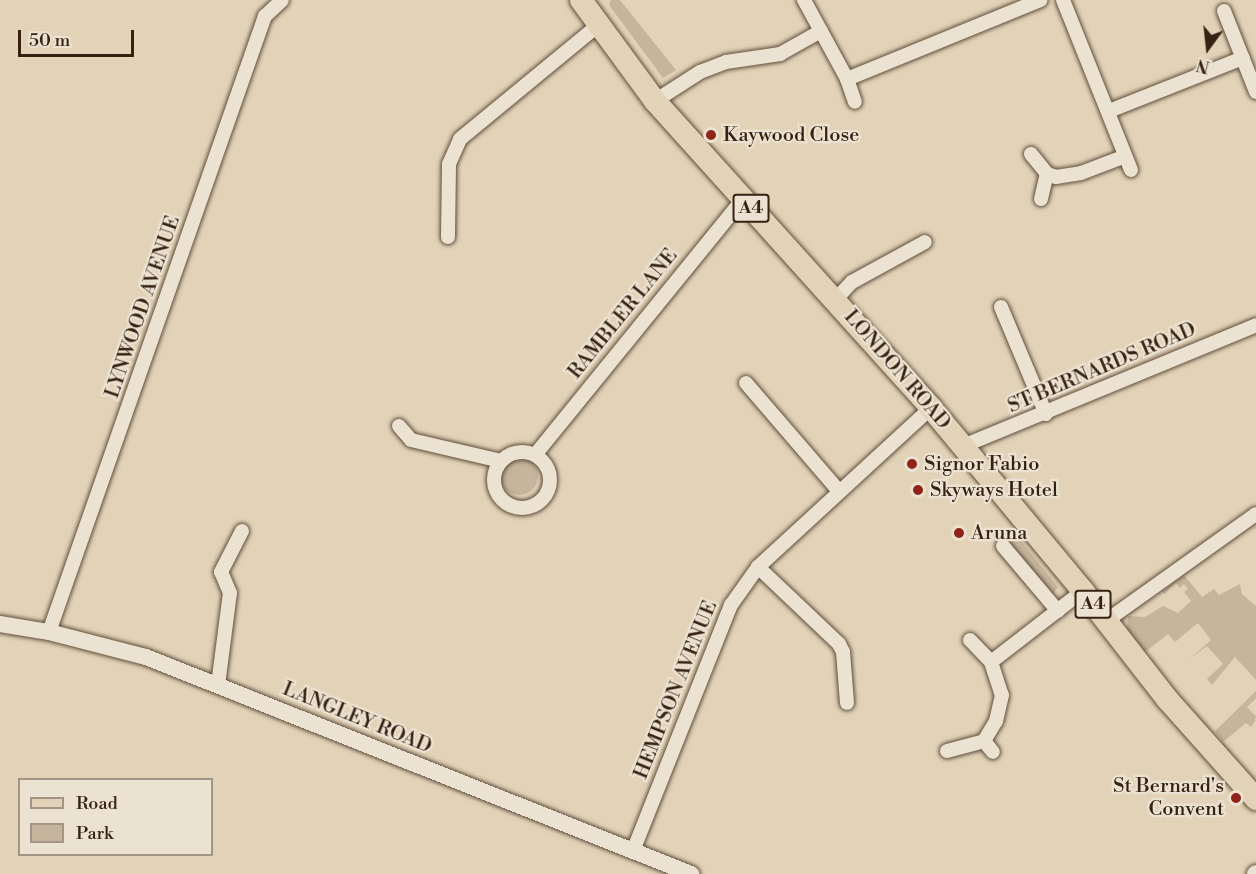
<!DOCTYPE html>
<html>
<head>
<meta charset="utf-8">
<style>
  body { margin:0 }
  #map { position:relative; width:1256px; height:874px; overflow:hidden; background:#e2d3b8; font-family:"Libre Bodoni",serif }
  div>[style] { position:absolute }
  .green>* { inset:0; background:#c5b59c }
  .round { border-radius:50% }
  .roads { filter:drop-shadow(0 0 2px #604e3c) drop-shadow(0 0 2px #604e3c) }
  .minor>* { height:14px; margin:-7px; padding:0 7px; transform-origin:7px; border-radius:7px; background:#ece2d1 }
  .minor>.ring { margin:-7px; padding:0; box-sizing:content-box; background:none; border:14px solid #ece2d1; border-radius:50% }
  .tertiary>* { height:16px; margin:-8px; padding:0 8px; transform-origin:8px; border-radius:8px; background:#ece2d1 }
  .primary>* { height:22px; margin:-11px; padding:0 11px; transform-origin:11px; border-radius:11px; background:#e2d3b8 }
  .dots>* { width:16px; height:16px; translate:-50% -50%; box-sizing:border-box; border:3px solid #ece2d1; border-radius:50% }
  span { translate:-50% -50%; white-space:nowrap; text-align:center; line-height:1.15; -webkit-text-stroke:4.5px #ece2d1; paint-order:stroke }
  .shield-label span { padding:2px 4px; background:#ece2d1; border:2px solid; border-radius:4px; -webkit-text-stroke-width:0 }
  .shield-label { font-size:18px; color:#352213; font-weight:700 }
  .poi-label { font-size:20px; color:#352213 }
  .left { translate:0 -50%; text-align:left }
  .right { translate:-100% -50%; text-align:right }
  .street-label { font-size:20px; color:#352213 }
  .legend { position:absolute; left:18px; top:778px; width:195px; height:78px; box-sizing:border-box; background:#ece2d1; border:2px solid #a39585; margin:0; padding:8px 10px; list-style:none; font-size:18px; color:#352213 }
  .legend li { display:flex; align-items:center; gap:12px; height:30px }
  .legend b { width:30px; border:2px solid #a39585 }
  .north { position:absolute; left:1178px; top:18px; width:60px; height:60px; -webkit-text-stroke:4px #ece2d1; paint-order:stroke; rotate:195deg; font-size:16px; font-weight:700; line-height:24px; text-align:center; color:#352213 }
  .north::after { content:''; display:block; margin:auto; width:21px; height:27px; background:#352213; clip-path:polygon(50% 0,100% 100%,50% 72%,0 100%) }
  .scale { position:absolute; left:18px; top:30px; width:116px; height:27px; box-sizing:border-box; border:3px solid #352213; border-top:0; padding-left:8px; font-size:18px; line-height:21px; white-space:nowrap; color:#352213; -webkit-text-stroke:4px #ece2d1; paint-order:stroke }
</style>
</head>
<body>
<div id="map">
  <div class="green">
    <div style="clip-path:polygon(611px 0,620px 0,676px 70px,663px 78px,609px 5px)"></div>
    <div class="round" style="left:500px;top:457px;width:38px;height:38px"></div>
    <div style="clip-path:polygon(1010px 527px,1058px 587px,1052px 596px,1002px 534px)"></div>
    <div style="clip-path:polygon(1184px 575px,1202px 597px,1214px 589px,1219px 595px,1240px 584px,1242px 594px,1256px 606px,1256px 680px,1235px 657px,1212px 685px,1207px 679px,1223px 664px,1207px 646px,1188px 660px,1211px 640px,1198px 623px,1175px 642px,1168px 634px,1145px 652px,1127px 629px,1128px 616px,1145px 617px,1163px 606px,1178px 613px,1191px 601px,1184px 592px,1188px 589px,1184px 584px,1180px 588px,1176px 583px,1164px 594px,1162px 591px)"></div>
    <div style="clip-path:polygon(1256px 691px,1256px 698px,1247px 707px,1256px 716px,1255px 721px,1251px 727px,1246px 723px,1223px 742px,1215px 731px)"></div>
  </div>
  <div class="roads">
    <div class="minor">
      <div style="left:804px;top:0;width:90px;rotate:61.4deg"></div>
      <div style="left:847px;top:79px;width:24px;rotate:71deg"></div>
      <div style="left:1063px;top:0;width:183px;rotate:68.2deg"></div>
      <div style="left:1224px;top:11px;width:87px;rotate:68.4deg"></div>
      <div style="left:847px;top:79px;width:209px;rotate:-22.2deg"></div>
      <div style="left:655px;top:101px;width:54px;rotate:-32.8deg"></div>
      <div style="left:700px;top:72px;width:28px;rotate:-21deg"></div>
      <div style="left:726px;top:62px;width:55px;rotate:-8.4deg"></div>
      <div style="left:780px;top:54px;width:47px;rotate:-29.3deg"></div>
      <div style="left:1109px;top:111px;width:144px;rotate:-21.6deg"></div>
      <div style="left:1031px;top:154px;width:26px;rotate:51deg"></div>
      <div style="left:1047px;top:174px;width:9px;rotate:18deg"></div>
      <div style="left:1056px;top:177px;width:25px;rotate:-9deg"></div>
      <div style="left:1081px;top:173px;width:45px;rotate:-20.9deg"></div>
      <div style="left:1041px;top:199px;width:26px;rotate:-77deg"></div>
      <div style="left:448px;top:237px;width:73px;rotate:-89.2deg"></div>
      <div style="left:449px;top:164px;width:27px;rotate:-66deg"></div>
      <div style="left:460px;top:139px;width:178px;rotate:-39.5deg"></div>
      <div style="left:835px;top:300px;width:25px;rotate:-47deg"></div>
      <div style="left:852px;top:282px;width:83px;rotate:-28.7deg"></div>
      <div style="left:1001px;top:307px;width:116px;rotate:67.2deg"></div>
      <div style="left:746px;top:383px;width:141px;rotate:49.3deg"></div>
      <div style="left:399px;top:426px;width:18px;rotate:49deg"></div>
      <div style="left:411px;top:440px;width:92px;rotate:13.1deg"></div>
      <div style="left:963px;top:446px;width:317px;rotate:-22.4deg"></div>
      <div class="ring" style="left:494px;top:452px;width:42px;height:42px"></div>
      <div style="left:535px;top:455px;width:330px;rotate:-50.9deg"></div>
      <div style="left:1003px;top:546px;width:85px;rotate:49.8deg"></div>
      <div style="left:758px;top:567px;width:112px;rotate:43.5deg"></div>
      <div style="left:839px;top:644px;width:9px;rotate:63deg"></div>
      <div style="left:843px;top:652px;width:51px;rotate:85.5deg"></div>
      <div style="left:1106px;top:621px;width:184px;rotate:-35.5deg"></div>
      <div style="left:49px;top:632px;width:653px;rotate:-70.68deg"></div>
      <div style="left:265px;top:16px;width:23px;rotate:-43deg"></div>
      <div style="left:970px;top:640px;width:30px;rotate:46deg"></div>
      <div style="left:991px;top:662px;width:35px;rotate:72deg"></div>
      <div style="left:1002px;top:695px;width:27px;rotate:103deg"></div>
      <div style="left:996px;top:721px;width:23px;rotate:121deg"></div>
      <div style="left:991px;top:662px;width:116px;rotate:-37.7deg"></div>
      <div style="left:218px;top:685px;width:93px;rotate:-82.6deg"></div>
      <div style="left:230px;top:593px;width:23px;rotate:-113deg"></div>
      <div style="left:221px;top:572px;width:46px;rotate:-62.9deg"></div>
      <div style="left:947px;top:751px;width:38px;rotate:-15deg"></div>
      <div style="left:984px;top:741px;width:14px;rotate:51deg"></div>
      <div style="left:633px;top:851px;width:265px;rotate:-68.3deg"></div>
      <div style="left:731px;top:605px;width:47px;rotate:-54.6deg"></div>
      <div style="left:758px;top:567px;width:235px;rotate:-42.6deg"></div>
    </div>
    <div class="tertiary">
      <div style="left:0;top:624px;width:50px;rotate:9.3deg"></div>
      <div style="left:49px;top:632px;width:100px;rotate:14.5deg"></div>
      <div style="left:146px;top:657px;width:587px;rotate:21.71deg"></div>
      <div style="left:1255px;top:874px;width:1px;rotate:-45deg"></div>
    </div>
    <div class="primary">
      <div style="left:581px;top:0;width:125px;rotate:53.8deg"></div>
      <div style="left:655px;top:101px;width:413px;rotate:48deg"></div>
      <div style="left:931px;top:408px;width:238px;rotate:50.3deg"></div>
      <div style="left:1083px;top:591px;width:137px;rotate:52.1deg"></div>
      <div style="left:1167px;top:699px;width:134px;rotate:48.3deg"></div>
    </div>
  </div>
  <div class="dots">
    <div style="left:711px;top:135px;background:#8f2418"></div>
    <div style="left:912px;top:464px;background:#8f2418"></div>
    <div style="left:918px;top:490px;background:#8f2418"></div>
    <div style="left:959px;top:533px;background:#8f2418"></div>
    <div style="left:1236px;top:798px;background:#8f2418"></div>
  </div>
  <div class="shield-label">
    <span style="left:751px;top:208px">A4</span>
    <span style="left:1093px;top:604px">A4</span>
  </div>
  <div class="poi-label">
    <span class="left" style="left:723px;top:135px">Kaywood Close</span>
    <span class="left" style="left:924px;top:464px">Signor Fabio</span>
    <span class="left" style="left:930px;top:490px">Skyways Hotel</span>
    <span class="left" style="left:971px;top:533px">Aruna</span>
    <span class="right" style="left:1224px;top:798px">St Bernard's<br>Convent</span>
  </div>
  <div class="street-label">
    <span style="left:143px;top:307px;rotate:-71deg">LYNWOOD AVENUE</span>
    <span style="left:623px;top:314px;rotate:-51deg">RAMBLER LANE</span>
    <span style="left:1102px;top:368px;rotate:-23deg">ST BERNARDS ROAD</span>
    <span style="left:897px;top:370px;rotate:49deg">LONDON ROAD</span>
    <span style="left:676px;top:690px;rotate:-68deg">HEMPSON AVENUE</span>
    <span style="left:357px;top:718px;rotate:22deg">LANGLEY ROAD</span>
  </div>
  <ul class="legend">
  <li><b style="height:8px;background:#e2d3b8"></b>Road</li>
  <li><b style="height:16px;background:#c5b59c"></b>Park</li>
  </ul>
  <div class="north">N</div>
  <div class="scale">50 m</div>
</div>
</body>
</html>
